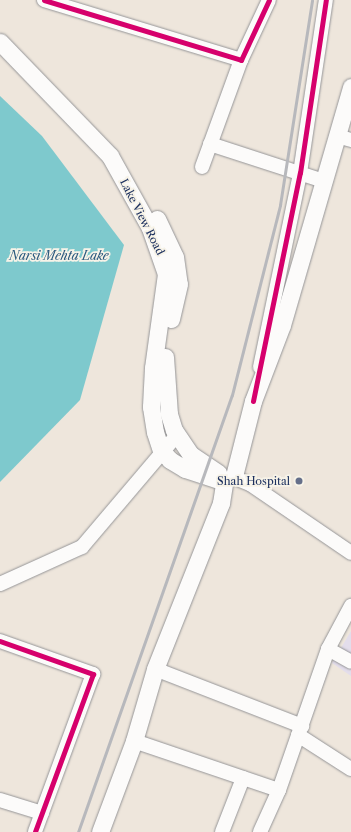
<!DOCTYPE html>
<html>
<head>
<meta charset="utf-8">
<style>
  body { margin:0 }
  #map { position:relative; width:351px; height:832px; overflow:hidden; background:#eee6dc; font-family:"Libre Caslon Text",serif }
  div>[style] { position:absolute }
  .built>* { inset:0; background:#e3ddeb }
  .water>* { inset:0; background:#7ec9cd }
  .roads { filter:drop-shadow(0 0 1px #959597) drop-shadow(0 0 1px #959597) }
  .minor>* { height:14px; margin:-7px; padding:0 7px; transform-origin:7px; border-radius:7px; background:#fcfbfa }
  .major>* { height:17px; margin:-8.5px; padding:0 8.5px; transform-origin:8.5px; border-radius:8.5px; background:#fcfbfa }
  .rail>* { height:3px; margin:-1.5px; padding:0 1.5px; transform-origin:1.5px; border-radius:1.5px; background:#b7b8bc }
  .cycleway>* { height:5px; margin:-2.5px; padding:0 2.5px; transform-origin:2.5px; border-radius:2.5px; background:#d6006c }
  .dots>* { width:11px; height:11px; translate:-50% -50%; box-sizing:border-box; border:2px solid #f7f3e8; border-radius:50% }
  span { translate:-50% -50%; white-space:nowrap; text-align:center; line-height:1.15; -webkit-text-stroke:3.5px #f7f3e8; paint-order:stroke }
  .street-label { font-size:11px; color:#1b2f5e }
  .poi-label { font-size:11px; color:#1b2f5e }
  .right { translate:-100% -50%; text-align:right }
  .water-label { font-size:12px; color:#2a597e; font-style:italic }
</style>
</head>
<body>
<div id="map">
  <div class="built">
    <div style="clip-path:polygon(351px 631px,351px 676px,332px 663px)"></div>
  </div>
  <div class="water">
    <div style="clip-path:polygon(0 96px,42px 136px,124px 245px,80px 400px,0 482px)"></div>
  </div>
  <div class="roads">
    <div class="minor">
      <div style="left:44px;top:0;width:206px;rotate:16.9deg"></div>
      <div style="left:241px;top:60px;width:66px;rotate:-65deg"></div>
      <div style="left:337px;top:136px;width:15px;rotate:16deg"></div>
      <div style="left:210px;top:144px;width:120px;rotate:18deg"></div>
      <div style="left:202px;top:167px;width:114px;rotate:-70deg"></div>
      <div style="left:260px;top:367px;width:198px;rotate:-78.3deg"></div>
      <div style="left:300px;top:173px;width:175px;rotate:-81.5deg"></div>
      <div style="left:235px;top:478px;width:16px;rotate:22deg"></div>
      <div style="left:250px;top:484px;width:122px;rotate:34.3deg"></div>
      <div style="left:0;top:584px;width:90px;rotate:-24.3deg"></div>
      <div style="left:82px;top:547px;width:147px;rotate:-49.7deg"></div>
      <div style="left:0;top:641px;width:99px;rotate:19.5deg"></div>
      <div style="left:93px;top:674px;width:168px;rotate:110.2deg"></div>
      <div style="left:328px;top:649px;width:26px;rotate:29deg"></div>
      <div style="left:155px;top:669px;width:158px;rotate:21.2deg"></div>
      <div style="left:298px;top:735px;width:63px;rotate:32.7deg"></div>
      <div style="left:134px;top:741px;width:153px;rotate:18.7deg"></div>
      <div style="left:0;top:800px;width:44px;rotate:17.2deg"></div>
      <div style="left:222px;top:832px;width:58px;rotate:-68.7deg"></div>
      <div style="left:260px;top:832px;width:46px;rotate:-65.7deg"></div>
      <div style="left:279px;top:790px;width:149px;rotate:-70.8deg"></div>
      <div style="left:328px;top:649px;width:49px;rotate:-61.9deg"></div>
    </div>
    <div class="major">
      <div style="left:0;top:42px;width:158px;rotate:46deg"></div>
      <div style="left:110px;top:156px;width:82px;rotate:60.9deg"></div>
      <div style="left:150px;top:228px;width:49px;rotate:70.8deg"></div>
      <div style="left:166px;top:274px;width:95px;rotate:97.9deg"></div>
      <div style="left:153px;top:368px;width:39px;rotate:93deg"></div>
      <div style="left:151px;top:407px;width:25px;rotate:81deg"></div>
      <div style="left:155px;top:432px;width:19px;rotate:72deg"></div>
      <div style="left:161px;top:450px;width:13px;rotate:48deg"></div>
      <div style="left:170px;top:460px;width:17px;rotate:31deg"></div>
      <div style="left:185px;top:469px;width:40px;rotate:18deg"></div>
      <div style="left:157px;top:219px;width:42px;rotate:64.7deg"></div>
      <div style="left:175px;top:257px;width:27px;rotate:82deg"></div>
      <div style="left:179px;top:284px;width:36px;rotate:103deg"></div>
      <div style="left:165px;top:357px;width:57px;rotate:86deg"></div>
      <div style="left:169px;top:414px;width:17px;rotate:73deg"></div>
      <div style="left:174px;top:430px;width:29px;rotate:56deg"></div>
      <div style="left:190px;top:454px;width:34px;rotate:34deg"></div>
      <div style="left:234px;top:476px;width:77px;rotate:-75.8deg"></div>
      <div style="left:253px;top:401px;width:81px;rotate:-69.1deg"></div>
      <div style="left:282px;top:325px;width:248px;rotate:-73.8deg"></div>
      <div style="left:100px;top:832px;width:97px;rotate:-69.5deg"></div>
      <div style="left:134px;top:741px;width:75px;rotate:-73.7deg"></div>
      <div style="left:155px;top:669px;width:179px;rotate:-68.3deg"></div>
      <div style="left:221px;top:503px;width:18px;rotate:-81deg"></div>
    </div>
  </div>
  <div class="rail">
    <div style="left:78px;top:832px;width:463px;rotate:-70.6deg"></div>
    <div style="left:232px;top:395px;width:196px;rotate:-75.8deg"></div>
    <div style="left:280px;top:205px;width:207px;rotate:-81.1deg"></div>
  </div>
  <div class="cycleway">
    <div style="left:44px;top:0;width:206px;rotate:16.9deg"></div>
    <div style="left:241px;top:60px;width:66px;rotate:-65deg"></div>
    <div style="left:253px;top:401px;width:233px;rotate:-78.4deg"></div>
    <div style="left:300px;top:173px;width:175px;rotate:-81.5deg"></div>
    <div style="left:0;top:641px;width:99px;rotate:19.5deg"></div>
    <div style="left:93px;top:674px;width:168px;rotate:110.2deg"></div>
  </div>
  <div class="dots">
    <div style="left:299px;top:481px;background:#656f8a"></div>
  </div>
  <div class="street-label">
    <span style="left:142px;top:217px;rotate:63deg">Lake View Road</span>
  </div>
  <div class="poi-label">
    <span class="right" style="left:290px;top:481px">Shah Hospital</span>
  </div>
  <div class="water-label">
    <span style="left:59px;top:256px">Narsi Mehta Lake</span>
  </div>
</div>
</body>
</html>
